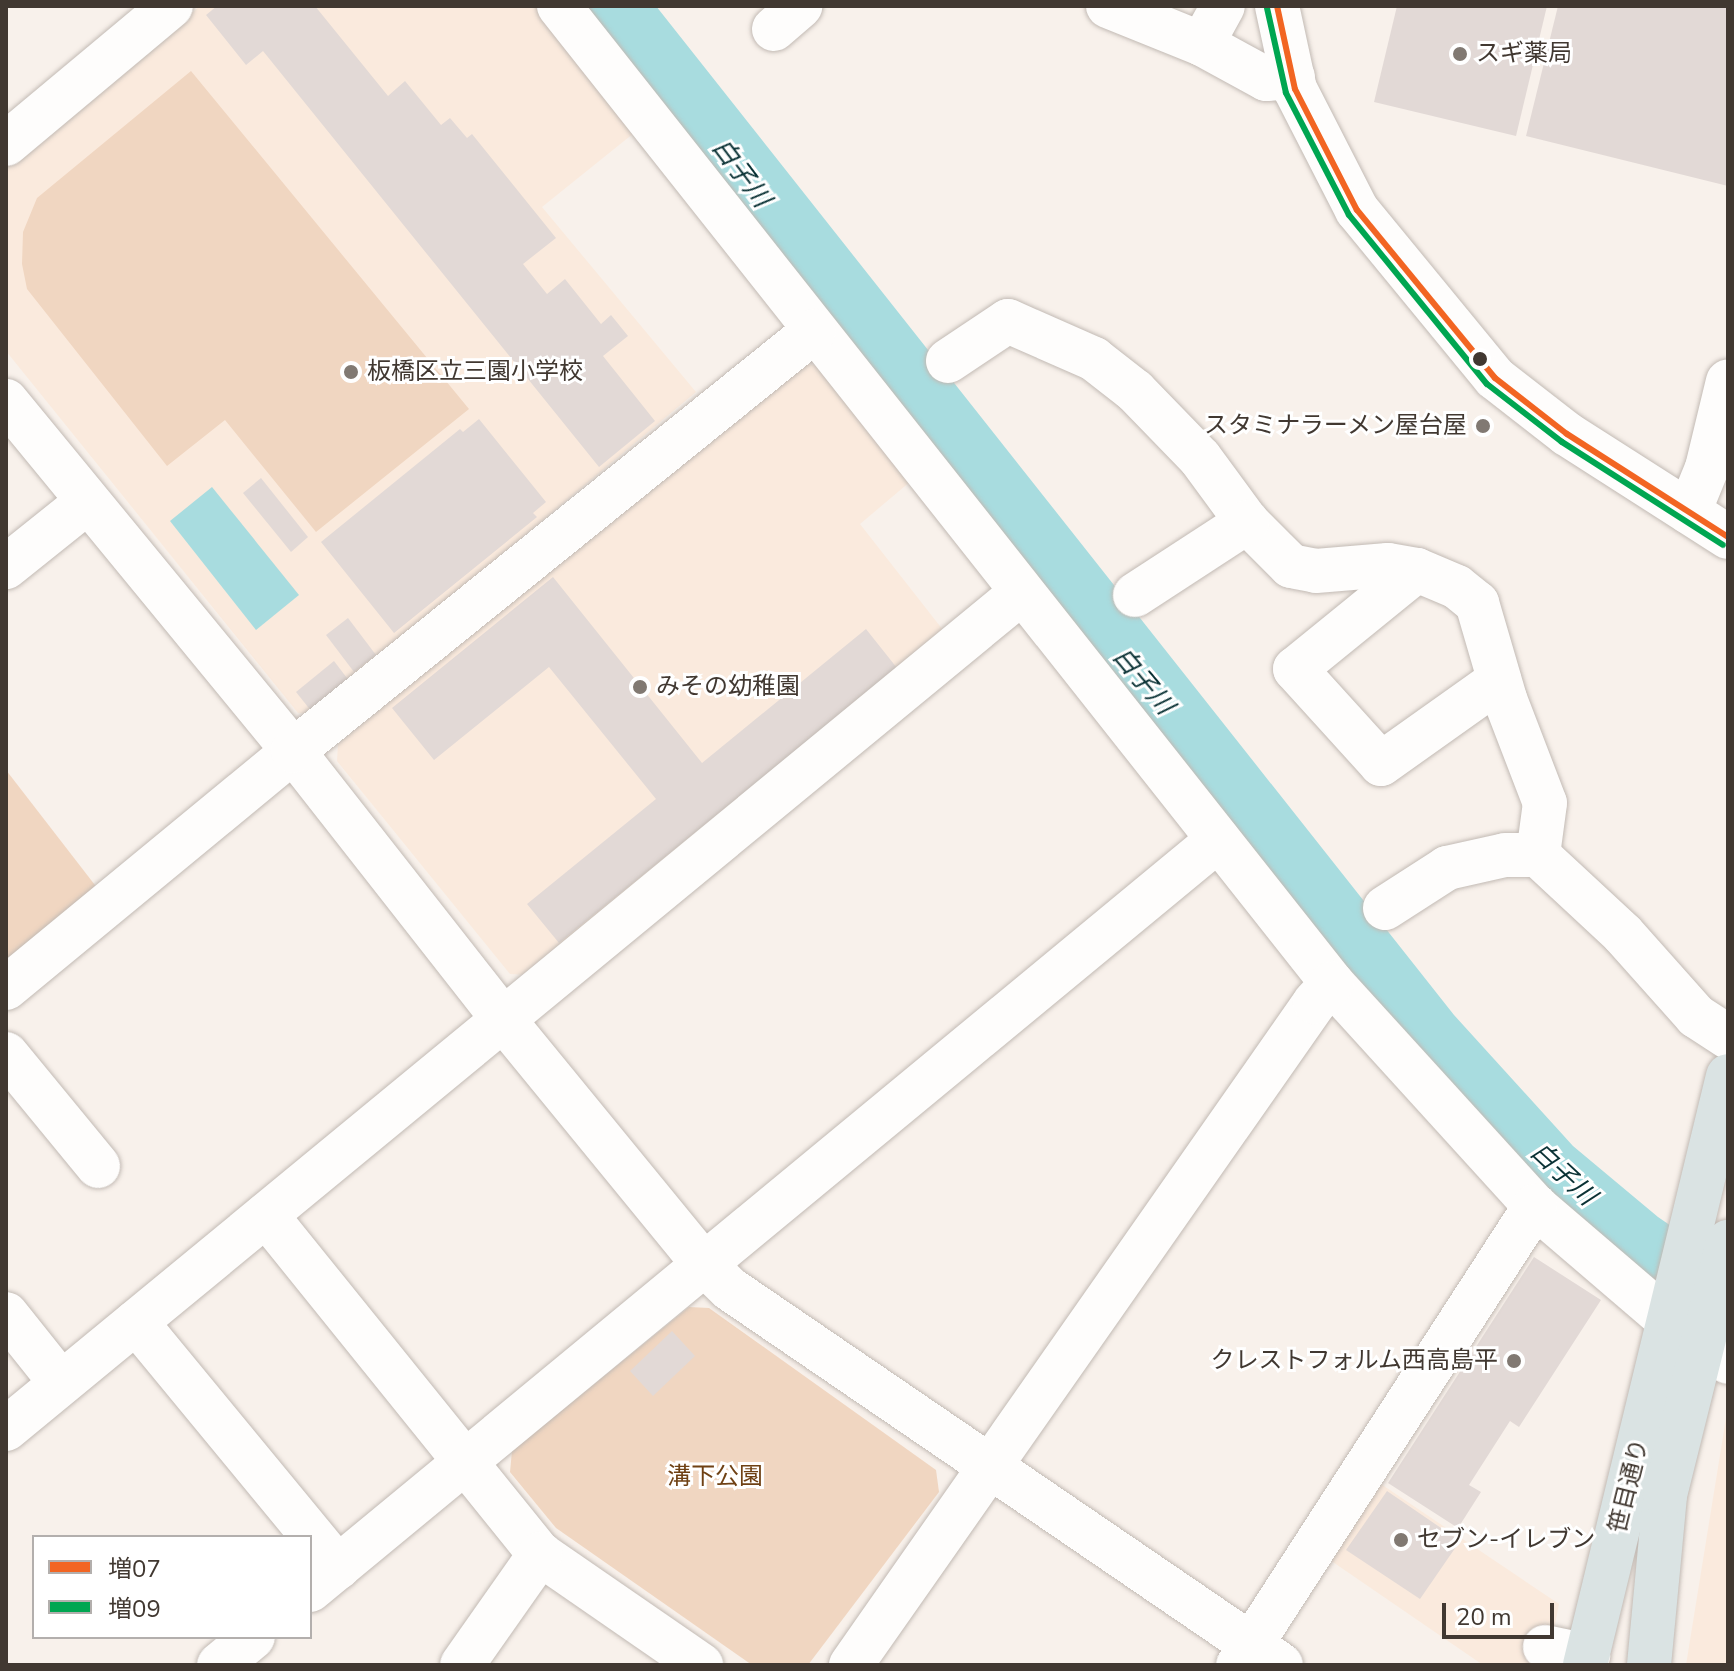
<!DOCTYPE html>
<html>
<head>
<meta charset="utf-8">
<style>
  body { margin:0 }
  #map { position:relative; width:1734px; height:1671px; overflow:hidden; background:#f8f1eb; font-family:"Nunito Sans","Noto Sans JP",sans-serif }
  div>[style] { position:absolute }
  .built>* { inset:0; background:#faeadd }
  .green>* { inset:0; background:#f0d6c1 }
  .water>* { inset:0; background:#a8dcdf }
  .building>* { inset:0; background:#e2d9d6 }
  .roads { filter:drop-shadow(0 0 2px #c2bab4) drop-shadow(0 0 2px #c2bab4) }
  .minor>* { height:44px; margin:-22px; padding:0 22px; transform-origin:22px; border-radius:22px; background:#fefdfc }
  .major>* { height:44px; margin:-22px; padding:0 22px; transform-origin:22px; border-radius:22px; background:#dae3e3 }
  .bus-1>* { height:6px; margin:-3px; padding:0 3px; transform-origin:3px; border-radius:3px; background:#f26522 }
  .bus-2>* { height:6px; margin:-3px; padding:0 3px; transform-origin:3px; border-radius:3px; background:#00a651 }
  .dots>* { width:22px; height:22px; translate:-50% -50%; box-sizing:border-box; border:4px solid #fff; border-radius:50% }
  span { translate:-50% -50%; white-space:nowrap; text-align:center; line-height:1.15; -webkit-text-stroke:6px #fff; paint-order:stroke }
  .poi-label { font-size:24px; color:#413831 }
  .left { translate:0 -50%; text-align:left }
  .right { translate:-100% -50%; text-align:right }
  .park-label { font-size:24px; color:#6f4114 }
  .street-label { font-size:24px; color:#413831 }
  .water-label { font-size:26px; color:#0a3235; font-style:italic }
  .frame { position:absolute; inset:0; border:8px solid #413831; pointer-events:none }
  .legend { position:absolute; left:32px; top:1535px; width:280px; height:104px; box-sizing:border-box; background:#fff; border:2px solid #b3afad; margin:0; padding:10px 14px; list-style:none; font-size:24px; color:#413831 }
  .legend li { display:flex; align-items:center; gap:16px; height:40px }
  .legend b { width:40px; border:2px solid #b3afad }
  .scale { position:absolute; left:1442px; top:1603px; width:112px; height:36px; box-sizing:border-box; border:4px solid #413831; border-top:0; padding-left:10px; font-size:24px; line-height:28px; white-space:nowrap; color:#413831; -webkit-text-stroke:6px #fff; paint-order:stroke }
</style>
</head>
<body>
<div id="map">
  <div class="built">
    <div style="clip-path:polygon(200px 6px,543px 6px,634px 133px,542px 207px,696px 392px,311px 714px,298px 713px,6px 351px,6px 167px)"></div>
    <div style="clip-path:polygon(797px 361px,816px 366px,911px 481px,860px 524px,943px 630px,528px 975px,510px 974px,337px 761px,338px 744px)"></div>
    <div style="clip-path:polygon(1728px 1411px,1728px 1665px,1686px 1665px,1727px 1412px)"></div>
    <div style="clip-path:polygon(1378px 1482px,1559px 1604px,1547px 1665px,1483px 1665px,1327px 1558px)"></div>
  </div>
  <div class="green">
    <div style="clip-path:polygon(191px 71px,469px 409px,316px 532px,225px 420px,167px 466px,27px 289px,22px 264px,23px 232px,37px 198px)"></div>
    <div style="clip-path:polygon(6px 770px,98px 889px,6px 964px)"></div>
    <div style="clip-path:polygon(689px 1307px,709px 1308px,936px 1470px,939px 1492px,808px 1665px,752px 1665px,556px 1528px,510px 1472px,512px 1451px)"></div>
  </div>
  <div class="water">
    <div style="clip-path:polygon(582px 6px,656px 6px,1454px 1015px,1573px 1146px,1658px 1217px,1728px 1265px,1728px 1342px,1642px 1282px,1407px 1050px)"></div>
    <div style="clip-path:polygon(212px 487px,299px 595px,256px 630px,170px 521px)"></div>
  </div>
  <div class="building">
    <div style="clip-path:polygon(217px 6px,315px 6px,388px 96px,405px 81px,441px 125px,450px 118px,467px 138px,472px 134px,556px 238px,523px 264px,547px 294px,565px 279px,601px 324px,611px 315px,628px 336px,603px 356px,655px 421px,599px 467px,263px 51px,246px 65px,206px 15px)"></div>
    <div style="clip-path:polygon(1397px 6px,1547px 6px,1516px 136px,1374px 102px)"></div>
    <div style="clip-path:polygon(1558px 6px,1728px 6px,1728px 186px,1526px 136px)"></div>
    <div style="clip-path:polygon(479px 419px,546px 502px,533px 513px,537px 517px,394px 633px,321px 542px,460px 429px,463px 432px)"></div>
    <div style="clip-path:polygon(261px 478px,308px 537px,291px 552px,243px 493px)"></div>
    <div style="clip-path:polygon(553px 577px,702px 763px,866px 629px,897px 668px,559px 943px,527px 904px,656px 799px,549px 667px,434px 760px,392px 708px)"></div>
    <div style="clip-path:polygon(348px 618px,376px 655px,354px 672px,326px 635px)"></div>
    <div style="clip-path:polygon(334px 661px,350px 682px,312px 712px,296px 692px)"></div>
    <div style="clip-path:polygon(1534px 1257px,1601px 1300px,1519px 1427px,1510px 1421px,1469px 1485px,1481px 1492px,1458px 1528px,1388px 1483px)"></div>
    <div style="clip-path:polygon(672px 1331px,695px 1356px,653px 1396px,630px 1371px)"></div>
    <div style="clip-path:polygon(1387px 1491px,1460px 1541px,1420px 1599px,1346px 1550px)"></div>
  </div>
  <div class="roads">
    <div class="minor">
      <div style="left:559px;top:6px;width:1246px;rotate:51.65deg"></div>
      <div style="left:1332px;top:983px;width:302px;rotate:47.7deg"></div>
      <div style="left:1535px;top:1206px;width:177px;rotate:40.6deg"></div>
      <div style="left:1108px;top:6px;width:101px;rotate:22deg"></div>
      <div style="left:1202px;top:44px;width:73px;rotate:28.7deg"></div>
      <div style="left:1266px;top:79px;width:27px;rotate:-4deg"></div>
      <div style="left:1277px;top:6px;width:85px;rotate:77.8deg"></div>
      <div style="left:1295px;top:89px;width:136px;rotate:62.9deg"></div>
      <div style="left:1357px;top:210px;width:217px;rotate:50.6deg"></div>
      <div style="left:1495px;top:378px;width:91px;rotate:37.9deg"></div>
      <div style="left:1567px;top:434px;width:191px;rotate:32.6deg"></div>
      <div style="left:774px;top:29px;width:35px;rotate:-41deg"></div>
      <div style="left:1202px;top:44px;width:43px;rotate:-61.1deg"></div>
      <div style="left:6px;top:144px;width:215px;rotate:-39.9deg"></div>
      <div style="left:948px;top:361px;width:72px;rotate:-33.7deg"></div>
      <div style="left:1008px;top:321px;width:94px;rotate:23.8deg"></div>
      <div style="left:1094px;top:359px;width:52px;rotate:38deg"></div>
      <div style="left:1135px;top:391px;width:93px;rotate:45.9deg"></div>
      <div style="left:1200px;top:458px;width:79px;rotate:53.7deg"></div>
      <div style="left:1247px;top:522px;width:62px;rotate:45deg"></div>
      <div style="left:1291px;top:566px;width:25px;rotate:11deg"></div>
      <div style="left:1316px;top:571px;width:72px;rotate:-4.8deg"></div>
      <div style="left:1388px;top:565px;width:29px;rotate:10deg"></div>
      <div style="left:1417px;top:570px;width:43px;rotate:23deg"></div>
      <div style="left:1457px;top:587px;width:26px;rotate:39deg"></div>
      <div style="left:1477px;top:603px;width:100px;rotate:73.7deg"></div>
      <div style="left:1505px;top:699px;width:111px;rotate:69deg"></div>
      <div style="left:1545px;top:803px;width:52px;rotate:97.7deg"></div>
      <div style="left:1538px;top:855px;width:116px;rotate:42.9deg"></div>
      <div style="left:1623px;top:934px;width:110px;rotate:48.3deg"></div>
      <div style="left:1696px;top:1016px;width:38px;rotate:33deg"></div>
      <div style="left:6px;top:401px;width:453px;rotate:50.6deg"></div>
      <div style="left:293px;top:751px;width:340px;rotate:51.9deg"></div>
      <div style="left:503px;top:1019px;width:315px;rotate:50.7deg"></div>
      <div style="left:703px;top:1263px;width:37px;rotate:44deg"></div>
      <div style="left:730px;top:1289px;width:667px;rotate:34.31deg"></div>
      <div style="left:1689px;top:512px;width:48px;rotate:-67.8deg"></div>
      <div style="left:1707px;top:468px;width:89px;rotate:-76.4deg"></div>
      <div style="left:6px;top:567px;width:104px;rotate:-38.7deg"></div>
      <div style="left:1417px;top:570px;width:157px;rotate:140.9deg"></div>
      <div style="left:1295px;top:669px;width:128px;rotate:47.8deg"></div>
      <div style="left:1381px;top:764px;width:145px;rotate:-35.4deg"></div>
      <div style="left:1135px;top:595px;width:134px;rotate:-33.1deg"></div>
      <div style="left:1385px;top:908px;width:74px;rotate:-32.8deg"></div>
      <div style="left:1447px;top:868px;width:59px;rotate:-12.6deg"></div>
      <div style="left:1505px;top:855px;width:33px"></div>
      <div style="left:6px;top:988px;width:372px;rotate:-39.5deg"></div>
      <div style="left:293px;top:751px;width:669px;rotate:-38.87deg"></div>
      <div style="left:6px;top:1054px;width:145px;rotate:50.6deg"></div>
      <div style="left:266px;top:1215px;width:436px;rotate:51.1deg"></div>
      <div style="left:540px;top:1554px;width:196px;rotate:34.6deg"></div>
      <div style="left:6px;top:1314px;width:88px;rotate:51.4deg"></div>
      <div style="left:136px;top:1322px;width:318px;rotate:50.5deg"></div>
      <div style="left:1702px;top:1345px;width:31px;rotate:33deg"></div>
      <div style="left:6px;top:1429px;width:1315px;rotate:-39.48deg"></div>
      <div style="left:310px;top:1590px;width:1178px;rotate:-39.56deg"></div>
      <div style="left:1545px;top:1647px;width:44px;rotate:11.8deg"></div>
      <div style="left:219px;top:1665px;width:44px;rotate:-39.5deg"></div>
      <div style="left:462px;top:1665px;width:136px;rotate:-54.9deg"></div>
      <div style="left:851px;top:1665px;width:809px;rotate:-55.01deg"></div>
      <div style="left:1315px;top:1002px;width:25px;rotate:-48deg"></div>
      <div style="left:1238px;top:1665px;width:547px;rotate:-57.09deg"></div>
    </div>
    <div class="major">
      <div style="left:1585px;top:1665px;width:606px;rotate:-76.35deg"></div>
      <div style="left:1649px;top:1665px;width:171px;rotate:-84.6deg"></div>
      <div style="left:1665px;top:1495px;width:261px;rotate:-76deg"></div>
    </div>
  </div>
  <div class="bus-1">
    <div style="left:1277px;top:6px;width:85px;rotate:77.8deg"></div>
    <div style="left:1295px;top:89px;width:136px;rotate:62.9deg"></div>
    <div style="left:1357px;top:210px;width:217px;rotate:50.6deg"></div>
    <div style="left:1495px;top:378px;width:91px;rotate:37.9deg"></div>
    <div style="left:1567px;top:434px;width:191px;rotate:32.6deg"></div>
  </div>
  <div class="bus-2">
    <div style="left:1267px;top:8px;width:87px;rotate:77.4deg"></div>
    <div style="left:1286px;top:93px;width:137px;rotate:62.7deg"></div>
    <div style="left:1349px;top:215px;width:218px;rotate:50.8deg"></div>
    <div style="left:1487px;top:384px;width:95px;rotate:37.7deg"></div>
    <div style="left:1562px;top:442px;width:191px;rotate:32.6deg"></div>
  </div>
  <div class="dots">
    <div style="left:1460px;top:54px;background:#817972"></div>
    <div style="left:1480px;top:359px;background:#413831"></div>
    <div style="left:351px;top:372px;background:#817972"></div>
    <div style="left:1483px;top:426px;background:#817972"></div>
    <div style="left:640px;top:687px;background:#817972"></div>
    <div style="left:1514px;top:1361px;background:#817972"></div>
    <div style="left:1401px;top:1540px;background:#817972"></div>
  </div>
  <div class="poi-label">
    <span class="left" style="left:1476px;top:54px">スギ薬局</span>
    <span class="left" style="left:367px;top:372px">板橋区立三園小学校</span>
    <span class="right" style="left:1467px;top:426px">スタミナラーメン屋台屋</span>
    <span class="left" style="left:656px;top:687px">みその幼稚園</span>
    <span class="right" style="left:1498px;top:1361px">クレストフォルム西高島平</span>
    <span class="left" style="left:1417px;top:1540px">セブン-イレブン</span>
  </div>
  <div class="park-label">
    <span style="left:715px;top:1477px">溝下公園</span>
  </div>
  <div class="street-label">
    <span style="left:1629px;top:1486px;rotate:-76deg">笹目通り</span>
  </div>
  <div class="water-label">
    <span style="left:741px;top:173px;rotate:53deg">白子川</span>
    <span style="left:1143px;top:681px;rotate:50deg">白子川</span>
    <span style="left:1563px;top:1174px;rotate:43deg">白子川</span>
  </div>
  <div class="frame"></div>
  <ul class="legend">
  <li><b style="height:10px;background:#f26522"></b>増07</li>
  <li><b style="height:10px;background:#00a651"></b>増09</li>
  </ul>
  <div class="scale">20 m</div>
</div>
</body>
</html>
